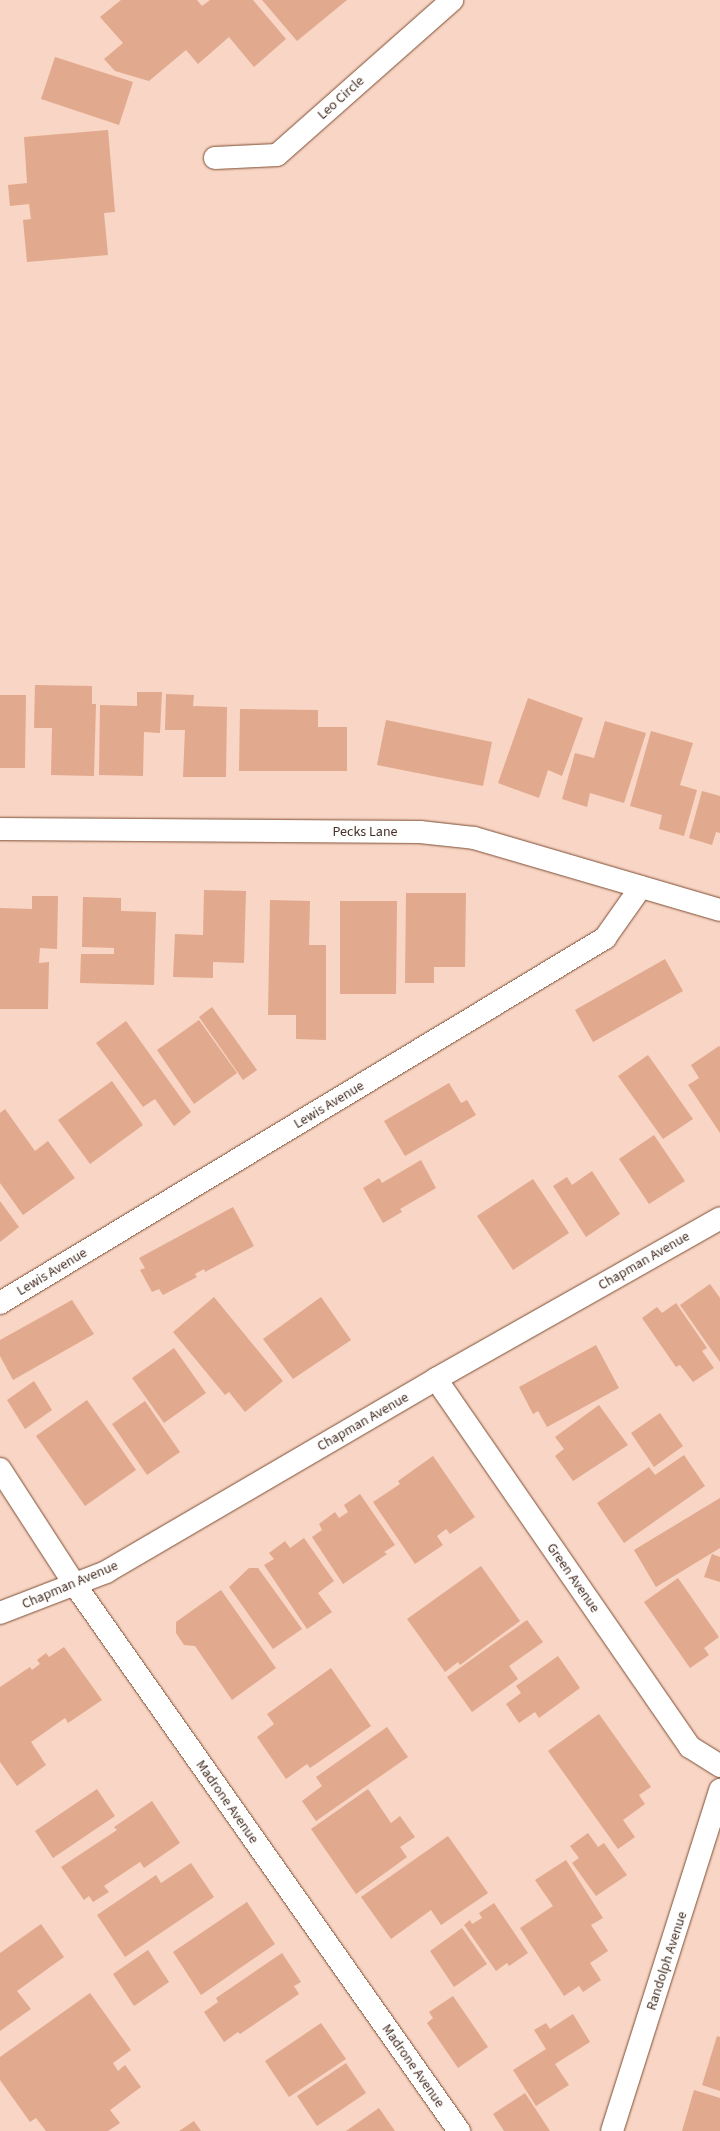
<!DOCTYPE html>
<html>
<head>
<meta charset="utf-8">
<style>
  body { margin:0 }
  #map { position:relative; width:720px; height:2131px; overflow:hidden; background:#f8d5c4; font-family:"Source Sans 3",sans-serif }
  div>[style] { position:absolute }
  .building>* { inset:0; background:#e1a98d }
  .roads { filter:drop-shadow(0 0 1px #7e4d34) drop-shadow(0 0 1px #7e4d34) }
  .minor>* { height:22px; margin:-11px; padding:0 11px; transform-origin:11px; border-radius:11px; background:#fff }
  span { translate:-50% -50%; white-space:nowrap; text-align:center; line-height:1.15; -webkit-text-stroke:3px #fefefe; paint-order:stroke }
  .street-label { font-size:14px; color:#473025 }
</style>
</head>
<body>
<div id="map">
  <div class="building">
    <div style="clip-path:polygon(121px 0,197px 0,202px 6px,210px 0,253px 0,286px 39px,254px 67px,229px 37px,198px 64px,186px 50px,149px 81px,115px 71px,104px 59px,123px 43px,100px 17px)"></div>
    <div style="clip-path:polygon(262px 0,347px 0,297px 41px)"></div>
    <div style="clip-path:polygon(55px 57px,133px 82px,119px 125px,41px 99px)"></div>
    <div style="clip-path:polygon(108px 130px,115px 212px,104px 213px,108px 255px,27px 262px,23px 220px,31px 219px,29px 204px,10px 206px,8px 185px,27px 183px,24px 137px)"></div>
    <div style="clip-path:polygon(35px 685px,92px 686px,92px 704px,96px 704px,94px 776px,51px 775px,52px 728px,34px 728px)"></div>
    <div style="clip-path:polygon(137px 692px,162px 692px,160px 733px,144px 732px,143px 776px,99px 775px,100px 705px,137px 706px)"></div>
    <div style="clip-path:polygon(166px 694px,194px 695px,193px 706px,227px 707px,226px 777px,183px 777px,185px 730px,165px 730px)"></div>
    <div style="clip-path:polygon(0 695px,26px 695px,25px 768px,0 768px)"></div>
    <div style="clip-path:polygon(528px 698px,583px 718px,562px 776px,548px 770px,539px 798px,498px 783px)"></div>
    <div style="clip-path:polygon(240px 709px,318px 710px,318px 727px,347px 727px,347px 771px,239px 771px)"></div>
    <div style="clip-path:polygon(386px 720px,492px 742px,483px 786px,377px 765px)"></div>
    <div style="clip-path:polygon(605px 721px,646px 733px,624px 803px,590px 793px,587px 807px,562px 799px,575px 753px,594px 758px)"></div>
    <div style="clip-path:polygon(651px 731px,693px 743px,680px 785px,697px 790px,684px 836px,659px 829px,662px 815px,630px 806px)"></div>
    <div style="clip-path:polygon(702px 791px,720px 796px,720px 833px,716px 832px,712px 845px,689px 838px)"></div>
    <div style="clip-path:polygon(204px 890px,246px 891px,244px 963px,213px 962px,213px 978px,173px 977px,175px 934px,203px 935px)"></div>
    <div style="clip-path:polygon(406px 893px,466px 893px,465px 967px,434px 967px,434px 983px,405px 983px)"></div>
    <div style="clip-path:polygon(32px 896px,58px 896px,57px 949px,40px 948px,39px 963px,49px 962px,48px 1009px,0 1009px,0 908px,32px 909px)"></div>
    <div style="clip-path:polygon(83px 897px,121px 898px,121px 911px,156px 912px,154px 985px,80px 983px,81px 954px,114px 954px,114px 948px,82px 947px)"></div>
    <div style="clip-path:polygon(270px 900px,310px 901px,309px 945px,326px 945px,326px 1040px,296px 1039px,296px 1015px,268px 1015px)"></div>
    <div style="clip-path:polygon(340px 901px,397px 901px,396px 994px,340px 994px)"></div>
    <div style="clip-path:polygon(665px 959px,683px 991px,593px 1042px,575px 1010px)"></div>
    <div style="clip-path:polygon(212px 1007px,257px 1070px,243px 1080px,199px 1017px)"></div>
    <div style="clip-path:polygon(199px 1020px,237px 1073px,194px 1104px,157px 1050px)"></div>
    <div style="clip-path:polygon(126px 1021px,191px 1112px,174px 1126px,155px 1099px,143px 1107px,96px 1043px)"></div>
    <div style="clip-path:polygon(719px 1046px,720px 1047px,720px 1133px,688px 1085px,699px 1078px,691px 1065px)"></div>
    <div style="clip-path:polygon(648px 1055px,693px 1119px,663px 1139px,618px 1076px)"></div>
    <div style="clip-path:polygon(112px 1081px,143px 1125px,90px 1164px,58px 1120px)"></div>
    <div style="clip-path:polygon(449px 1083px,461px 1103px,467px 1100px,476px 1115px,405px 1156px,384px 1121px)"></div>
    <div style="clip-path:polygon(5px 1109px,35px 1151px,48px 1141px,75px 1178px,23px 1215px,0 1183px,0 1113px)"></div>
    <div style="clip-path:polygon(654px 1135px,685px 1181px,649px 1204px,619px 1159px)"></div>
    <div style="clip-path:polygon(421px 1160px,436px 1188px,400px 1209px,402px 1212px,383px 1223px,363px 1188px,379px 1178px,382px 1183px)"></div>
    <div style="clip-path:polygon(592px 1171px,620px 1214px,586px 1237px,553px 1186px,567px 1177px,572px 1185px)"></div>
    <div style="clip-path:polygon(533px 1179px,569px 1233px,513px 1270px,477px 1216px)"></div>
    <div style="clip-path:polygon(0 1201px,19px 1227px,0 1242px)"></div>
    <div style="clip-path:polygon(233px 1207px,254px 1246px,205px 1272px,204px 1269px,195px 1274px,197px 1277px,163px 1295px,159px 1289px,152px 1292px,140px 1270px,145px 1268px,139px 1258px)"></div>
    <div style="clip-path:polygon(710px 1284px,720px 1298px,720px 1362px,680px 1305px)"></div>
    <div style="clip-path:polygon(214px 1297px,283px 1381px,245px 1412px,229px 1392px,225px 1395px,173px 1332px)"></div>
    <div style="clip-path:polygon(321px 1297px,351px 1340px,293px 1379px,263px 1339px)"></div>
    <div style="clip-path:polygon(72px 1300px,94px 1334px,13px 1380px,0 1356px,0 1340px)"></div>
    <div style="clip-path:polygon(676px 1303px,707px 1348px,702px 1351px,714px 1368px,693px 1382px,680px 1365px,676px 1367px,642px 1318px,657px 1307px,662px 1313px)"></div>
    <div style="clip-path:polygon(596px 1345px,619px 1388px,547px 1427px,538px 1411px,533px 1414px,519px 1387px)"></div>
    <div style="clip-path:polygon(174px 1348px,206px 1393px,164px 1423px,132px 1378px)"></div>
    <div style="clip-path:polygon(34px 1381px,52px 1410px,25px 1429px,7px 1400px)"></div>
    <div style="clip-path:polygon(87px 1400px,136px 1470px,85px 1506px,36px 1436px)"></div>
    <div style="clip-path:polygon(145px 1401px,180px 1452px,147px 1475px,112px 1424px)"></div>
    <div style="clip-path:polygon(599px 1405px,628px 1445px,573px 1481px,555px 1456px,564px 1449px,555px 1437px)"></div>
    <div style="clip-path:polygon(660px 1413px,683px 1446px,654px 1467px,631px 1433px)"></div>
    <div style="clip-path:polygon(684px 1455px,705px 1486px,624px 1543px,597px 1503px,649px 1467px,655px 1475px)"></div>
    <div style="clip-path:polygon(433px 1456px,475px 1517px,450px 1534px,446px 1529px,437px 1536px,443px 1545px,415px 1564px,373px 1502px,400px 1484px,398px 1481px)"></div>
    <div style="clip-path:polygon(360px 1494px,395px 1545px,384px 1552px,387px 1554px,343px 1584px,312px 1537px,322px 1530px,319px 1524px,335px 1512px,339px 1518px,348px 1512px,344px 1505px)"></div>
    <div style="clip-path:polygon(720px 1498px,720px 1548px,656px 1587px,634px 1550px)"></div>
    <div style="clip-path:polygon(304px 1538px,334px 1581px,318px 1593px,332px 1612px,307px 1629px,264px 1565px,274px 1559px,269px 1553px,285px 1541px,290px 1548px)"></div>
    <div style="clip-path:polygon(712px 1554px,720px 1557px,720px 1582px,704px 1577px)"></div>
    <div style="clip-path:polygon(481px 1566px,520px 1621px,460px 1665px,458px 1662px,445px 1672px,407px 1619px)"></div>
    <div style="clip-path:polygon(249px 1568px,258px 1568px,302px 1629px,273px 1649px,229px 1587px)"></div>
    <div style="clip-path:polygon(678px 1578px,719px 1637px,704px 1648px,709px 1655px,690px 1668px,644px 1602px)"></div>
    <div style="clip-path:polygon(221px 1590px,276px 1668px,232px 1700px,195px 1646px,184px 1645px,176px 1633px,176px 1622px)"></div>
    <div style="clip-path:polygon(527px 1620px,543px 1642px,509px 1666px,518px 1679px,472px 1712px,447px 1677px)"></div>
    <div style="clip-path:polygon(64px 1647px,102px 1700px,68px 1723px,65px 1718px,31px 1742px,46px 1765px,17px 1786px,0 1762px,0 1687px,30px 1667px,32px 1670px,40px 1664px,37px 1660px,46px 1653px,49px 1657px)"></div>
    <div style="clip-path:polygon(558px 1656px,580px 1688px,539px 1718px,535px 1712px,519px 1723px,506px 1704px,521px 1693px,516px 1686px)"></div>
    <div style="clip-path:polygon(331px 1668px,371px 1726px,310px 1768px,307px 1764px,286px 1779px,257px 1737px,274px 1724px,267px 1714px)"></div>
    <div style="clip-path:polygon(599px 1714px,651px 1787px,639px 1795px,645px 1804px,623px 1820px,635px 1837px,618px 1849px,548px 1751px)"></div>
    <div style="clip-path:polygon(387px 1727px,408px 1757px,316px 1821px,302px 1801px,322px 1786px,316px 1777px)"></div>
    <div style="clip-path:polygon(97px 1789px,115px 1816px,53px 1858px,35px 1831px)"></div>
    <div style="clip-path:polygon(368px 1789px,391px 1823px,400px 1816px,415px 1837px,400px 1847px,407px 1857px,356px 1894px,311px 1829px)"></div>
    <div style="clip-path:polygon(152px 1801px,180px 1843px,144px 1868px,140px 1862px,104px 1886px,109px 1892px,93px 1902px,89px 1896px,84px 1900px,61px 1867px,117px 1830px,114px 1827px)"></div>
    <div style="clip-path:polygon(588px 1833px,598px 1847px,604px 1843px,627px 1875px,596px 1896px,572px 1863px,579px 1858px,570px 1846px)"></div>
    <div style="clip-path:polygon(448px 1836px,488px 1893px,441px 1925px,431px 1910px,391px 1939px,361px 1897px)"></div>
    <div style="clip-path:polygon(566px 1860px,603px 1918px,591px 1925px,608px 1951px,590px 1963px,601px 1980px,583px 1992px,579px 1986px,564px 1996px,520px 1928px,553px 1906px,535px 1880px)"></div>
    <div style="clip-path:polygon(191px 1863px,214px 1897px,125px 1957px,97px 1915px,156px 1875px,161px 1883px)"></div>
    <div style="clip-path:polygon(247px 1902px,275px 1944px,201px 1995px,173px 1952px)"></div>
    <div style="clip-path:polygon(494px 1903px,528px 1953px,509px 1966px,507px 1963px,496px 1971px,464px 1925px,470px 1920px,472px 1924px,482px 1918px,479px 1913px)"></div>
    <div style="clip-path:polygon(41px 1924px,64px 1957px,17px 1991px,31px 2009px,0 2031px,0 1953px)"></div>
    <div style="clip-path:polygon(462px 1928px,487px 1964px,454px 1987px,430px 1951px)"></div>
    <div style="clip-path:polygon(148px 1950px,169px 1982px,134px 2006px,113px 1974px)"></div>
    <div style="clip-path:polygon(282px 1953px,301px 1982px,294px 1986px,299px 1994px,240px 2034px,238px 2032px,224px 2042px,204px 2012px,218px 2002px,216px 1998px)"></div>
    <div style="clip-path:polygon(90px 1993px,131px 2050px,113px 2063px,118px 2071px,125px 2065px,141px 2087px,110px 2110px,120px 2123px,108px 2131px,46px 2131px,36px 2118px,30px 2122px,0 2080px,0 2057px)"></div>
    <div style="clip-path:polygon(453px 1996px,488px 2047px,458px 2068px,427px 2023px,433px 2018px,429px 2012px)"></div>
    <div style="clip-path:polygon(573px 2014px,590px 2042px,555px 2064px,569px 2085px,536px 2106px,513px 2070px,546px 2049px,534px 2030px,546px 2023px,550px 2029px)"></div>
    <div style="clip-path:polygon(321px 2023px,346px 2059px,289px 2097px,265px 2061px)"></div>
    <div style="clip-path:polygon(717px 2036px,720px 2037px,720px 2091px,702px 2085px)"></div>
    <div style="clip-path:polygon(346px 2063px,366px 2093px,317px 2126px,297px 2096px)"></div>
    <div style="clip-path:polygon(694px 2090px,720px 2098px,720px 2131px,682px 2131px)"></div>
    <div style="clip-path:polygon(525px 2093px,550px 2131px,504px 2131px,493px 2114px)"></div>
    <div style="clip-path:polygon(379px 2108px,395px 2131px,346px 2131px)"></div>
    <div style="clip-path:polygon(194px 2121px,201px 2131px,179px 2131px)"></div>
  </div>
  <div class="roads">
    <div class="minor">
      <div style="left:215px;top:158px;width:62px;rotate:-2.8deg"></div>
      <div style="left:277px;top:155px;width:234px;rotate:-41.5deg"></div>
      <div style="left:0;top:829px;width:420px;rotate:0.4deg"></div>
      <div style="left:420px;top:832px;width:54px;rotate:6.3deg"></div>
      <div style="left:474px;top:838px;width:256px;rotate:16.3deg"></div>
      <div style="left:0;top:1303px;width:707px;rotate:-31.1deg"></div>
      <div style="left:605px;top:938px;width:62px;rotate:-54.8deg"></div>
      <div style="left:436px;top:1379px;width:447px;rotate:55.4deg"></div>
      <div style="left:690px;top:1747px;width:36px;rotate:32deg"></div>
      <div style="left:0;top:1469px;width:138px;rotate:57.1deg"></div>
      <div style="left:75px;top:1585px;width:668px;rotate:54.88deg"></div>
      <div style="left:0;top:1613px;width:114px;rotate:-21.1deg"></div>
      <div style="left:106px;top:1572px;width:382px;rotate:-30.3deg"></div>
      <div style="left:436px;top:1379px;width:326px;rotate:-29.5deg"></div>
      <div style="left:612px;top:2131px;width:358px;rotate:-72.4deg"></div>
    </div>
  </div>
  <div class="street-label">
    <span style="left:341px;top:98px;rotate:-42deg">Leo Circle</span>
    <span style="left:365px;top:832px">Pecks Lane</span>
    <span style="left:329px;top:1105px;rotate:-31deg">Lewis Avenue</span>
    <span style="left:644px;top:1261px;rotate:-30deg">Chapman Avenue</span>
    <span style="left:52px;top:1272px;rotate:-31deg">Lewis Avenue</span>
    <span style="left:363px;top:1422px;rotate:-30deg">Chapman Avenue</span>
    <span style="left:573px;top:1578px;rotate:55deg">Green Avenue</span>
    <span style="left:70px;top:1585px;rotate:-23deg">Chapman Avenue</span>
    <span style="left:227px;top:1802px;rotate:55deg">Madrone Avenue</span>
    <span style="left:667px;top:1961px;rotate:-72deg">Randolph Avenue</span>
    <span style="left:413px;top:2066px;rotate:55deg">Madrone Avenue</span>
  </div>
</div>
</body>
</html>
